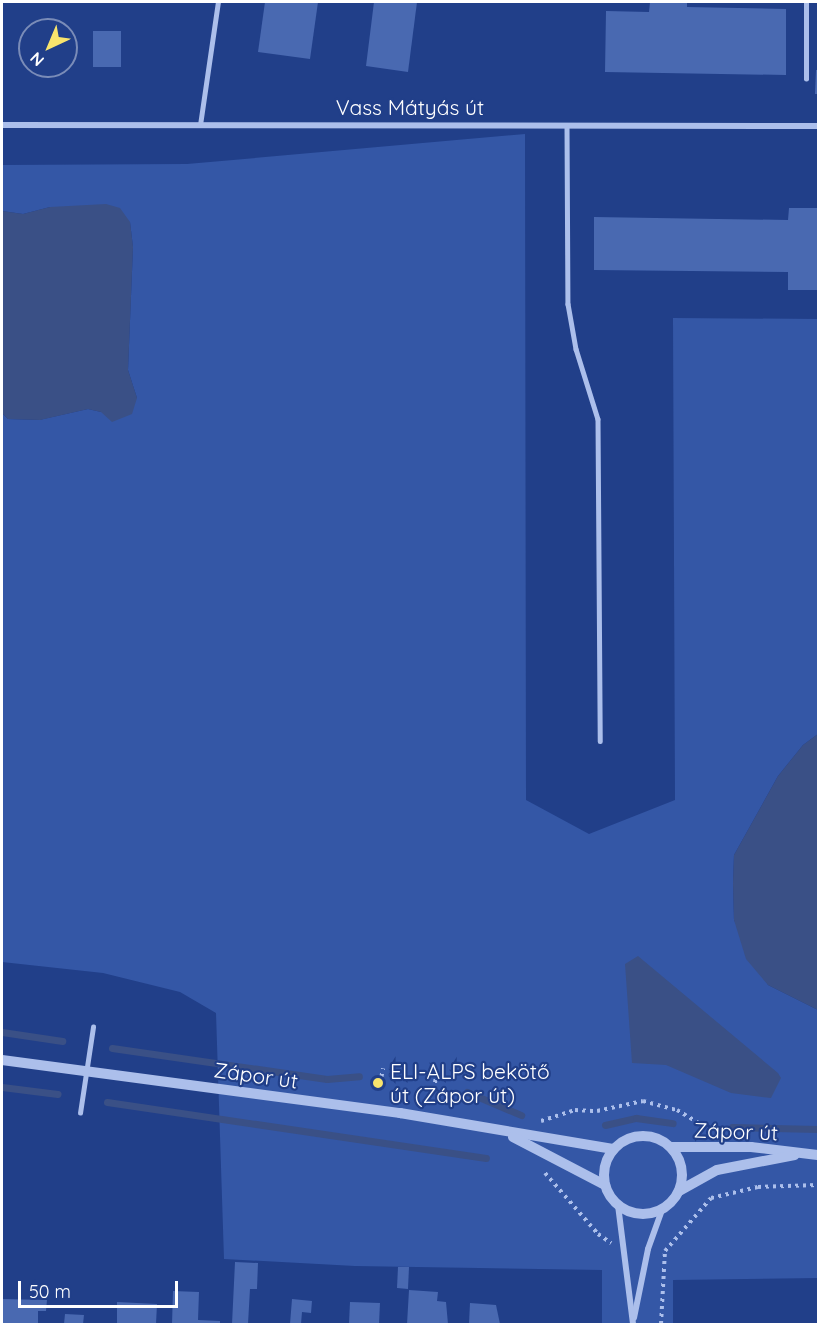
<!DOCTYPE html>
<html>
<head>
<meta charset="utf-8">
<style>
  body { margin:0 }
  #map { position:relative; width:820px; height:1326px; overflow:hidden; background:#213f89; font-family:Quicksand,sans-serif }
  div>[style] { position:absolute }
  .green>* { inset:0; background:#3457a6 }
  .water>* { inset:0; background:#3a5086 }
  .stream>* { height:7px; margin:-3.5px; padding:0 3.5px; transform-origin:3.5px; border-radius:3.5px; background:#3a5086 }
  .building>* { inset:0; background:#4969b1 }
  .path>* { height:4px; margin-top:-2px; transform-origin:0; background:repeating-linear-gradient(90deg,#acbfeb 0 3px,transparent 0 7.5px) }
  .service>* { height:4.5px; margin:-2.25px; padding:0 2.25px; transform-origin:2.25px; border-radius:2.25px; background:#acbfeb }
  .minor>* { height:6px; margin:-3px; padding:0 3px; transform-origin:3px; border-radius:3px; background:#acbfeb }
  .tertiary>* { height:10px; margin:-5px; padding:0 5px; transform-origin:5px; border-radius:5px; background:#acbfeb }
  .tertiary>.ring { margin:-5px; padding:0; box-sizing:content-box; background:none; border:10px solid #acbfeb; border-radius:50% }
  .dots>* { width:16px; height:16px; translate:-50% -50%; box-sizing:border-box; border:3px solid #213f89; border-radius:50% }
  span { translate:-50% -50%; white-space:nowrap; text-align:center; line-height:1.15; -webkit-text-stroke:4.5px #213f89; paint-order:stroke }
  .street-label { font-size:21px; color:#fff }
  .poi-label { font-size:21px; color:#fff }
  .left { translate:0 -50%; text-align:left }
  .frame { position:absolute; inset:0; border:3px solid #fff; pointer-events:none }
  .north { position:absolute; left:18px; top:18px; width:60px; height:60px; box-sizing:border-box; background:#213f89; border:2px solid #7a8cb8; border-radius:50%; rotate:224deg; font-size:16px; font-weight:700; line-height:24px; text-align:center; color:#fff }
  .north::after { content:''; display:block; margin:auto; width:21px; height:27px; background:#f8e46d; clip-path:polygon(50% 0,100% 100%,50% 72%,0 100%) }
  .scale { position:absolute; left:18px; top:1281px; width:160px; height:27px; box-sizing:border-box; border:3px solid #fff; border-top:0; padding-left:8px; font-size:18px; line-height:21px; white-space:nowrap; color:#fff; -webkit-text-stroke:4px #213f89; paint-order:stroke }
</style>
</head>
<body>
<div id="map">
  <div class="green">
    <div style="clip-path:polygon(525px 134px,526px 800px,589px 834px,675px 800px,673px 318px,818px 319px,818px 734px,803px 745px,778px 776px,734px 855px,733px 883px,734px 920px,768px 985px,818px 1010px,818px 1278px,673px 1280px,673px 1324px,602px 1324px,602px 1270px,355px 1266px,224px 1259px,216px 1013px,180px 992px,103px 973px,2px 962px,2px 413px,8px 419px,39px 420px,88px 409px,101px 412px,137px 398px,128px 370px,133px 247px,130px 222px,50px 207px,23px 214px,2px 211px,2px 165px,187px 164px)"></div>
  </div>
  <div class="water">
    <div style="clip-path:polygon(106px 204px,120px 208px,130px 222px,133px 247px,128px 370px,137px 398px,132px 414px,112px 422px,101px 412px,88px 409px,40px 420px,8px 419px,2px 413px,2px 211px,23px 214px,50px 207px)"></div>
    <div style="clip-path:polygon(818px 734px,818px 1010px,768px 985px,746px 959px,734px 920px,733px 883px,734px 855px,778px 776px,803px 745px)"></div>
    <div style="clip-path:polygon(638px 956px,778px 1073px,781px 1078px,771px 1098px,731px 1093px,666px 1065px,632px 1063px,625px 964px)"></div>
  </div>
  <div class="stream">
    <div style="left:2px;top:1032px;width:61px;rotate:8.5deg"></div>
    <div style="left:112px;top:1048px;width:217px;rotate:8.2deg"></div>
    <div style="left:327px;top:1079px;width:32px;rotate:-5deg"></div>
    <div style="left:2px;top:1087px;width:56px;rotate:7.1deg"></div>
    <div style="left:467px;top:1092px;width:59px;rotate:23.1deg"></div>
    <div style="left:107px;top:1102px;width:383px;rotate:8.4deg"></div>
    <div style="left:605px;top:1125px;width:32px;rotate:-13deg"></div>
    <div style="left:636px;top:1118px;width:37px;rotate:8deg"></div>
    <div style="left:732px;top:1127px;width:86px;rotate:1.3deg"></div>
  </div>
  <div class="building">
    <div style="clip-path:polygon(265px 2px,318px 2px,310px 59px,258px 52px)"></div>
    <div style="clip-path:polygon(374px 2px,417px 2px,408px 72px,366px 66px)"></div>
    <div style="clip-path:polygon(650px 2px,687px 2px,687px 7px,786px 9px,786px 75px,605px 72px,606px 11px,649px 12px)"></div>
    <div style="clip-path:polygon(93px 31px,121px 31px,121px 67px,93px 67px)"></div>
    <div style="clip-path:polygon(816px 70px,818px 70px,818px 94px,815px 94px)"></div>
    <div style="clip-path:polygon(789px 208px,818px 208px,818px 290px,788px 290px,788px 272px,594px 270px,594px 217px,788px 220px)"></div>
    <div style="clip-path:polygon(235px 1262px,258px 1263px,257px 1289px,250px 1289px,248px 1324px,232px 1324px)"></div>
    <div style="clip-path:polygon(398px 1267px,409px 1267px,408px 1289px,397px 1288px)"></div>
    <div style="clip-path:polygon(409px 1290px,438px 1292px,437px 1301px,446px 1302px,448px 1324px,407px 1324px)"></div>
    <div style="clip-path:polygon(173px 1291px,199px 1292px,198px 1320px,220px 1321px,220px 1324px,172px 1324px)"></div>
    <div style="clip-path:polygon(2px 1299px,47px 1300px,46px 1311px,38px 1311px,38px 1324px,2px 1324px)"></div>
    <div style="clip-path:polygon(292px 1299px,312px 1301px,311px 1313px,302px 1312px,301px 1324px,290px 1324px)"></div>
    <div style="clip-path:polygon(117px 1302px,157px 1304px,156px 1324px,117px 1324px)"></div>
    <div style="clip-path:polygon(350px 1302px,380px 1303px,379px 1324px,349px 1324px)"></div>
    <div style="clip-path:polygon(470px 1303px,496px 1305px,500px 1324px,469px 1324px)"></div>
    <div style="clip-path:polygon(65px 1314px,84px 1315px,83px 1324px,64px 1324px)"></div>
  </div>
  <div class="path">
    <div style="left:380px;top:1084px;width:16px;rotate:-79deg"></div>
    <div style="left:434px;top:1090px;width:14px;rotate:-82deg"></div>
    <div style="left:541px;top:1121px;width:36px;rotate:-18deg"></div>
    <div style="left:575px;top:1110px;width:22px;rotate:3deg"></div>
    <div style="left:597px;top:1111px;width:47px;rotate:-12.3deg"></div>
    <div style="left:643px;top:1101px;width:35px;rotate:15deg"></div>
    <div style="left:677px;top:1110px;width:39px;rotate:31deg"></div>
    <div style="left:545px;top:1173px;width:81px;rotate:49deg"></div>
    <div style="left:598px;top:1234px;width:16px;rotate:35deg"></div>
    <div style="left:661px;top:1324px;width:73px;rotate:-86.9deg"></div>
    <div style="left:665px;top:1251px;width:70px;rotate:-49deg"></div>
    <div style="left:711px;top:1198px;width:48px;rotate:-13.2deg"></div>
    <div style="left:758px;top:1187px;width:60px;rotate:-1.9deg"></div>
  </div>
  <div class="service">
    <div style="left:806px;top:79px;width:77px;rotate:-90deg"></div>
    <div style="left:200px;top:125px;width:124px;rotate:-81.7deg"></div>
    <div style="left:567px;top:125px;width:179px;rotate:89.7deg"></div>
    <div style="left:568px;top:304px;width:46px;rotate:79.9deg"></div>
    <div style="left:576px;top:349px;width:73px;rotate:72.6deg"></div>
    <div style="left:598px;top:419px;width:322px;rotate:89.6deg"></div>
    <div style="left:80px;top:1113px;width:87px;rotate:-81.4deg"></div>
  </div>
  <div class="minor">
    <div style="left:2px;top:125px;width:816px;rotate:0.07deg"></div>
    <div style="left:618px;top:1205px;width:120px;rotate:82.8deg"></div>
    <div style="left:634px;top:1318px;width:70px;rotate:-78.5deg"></div>
    <div style="left:648px;top:1249px;width:41px;rotate:-70.3deg"></div>
  </div>
  <div class="tertiary">
    <div style="left:2px;top:1060px;width:402px;rotate:7.6deg"></div>
    <div style="left:400px;top:1113px;width:216px;rotate:9.6deg"></div>
    <div class="ring" style="left:604px;top:1136px;width:68px;height:68px"></div>
    <div style="left:513px;top:1137px;width:104px;rotate:27.6deg"></div>
    <div style="left:671px;top:1147px;width:80px"></div>
    <div style="left:751px;top:1147px;width:67px;rotate:6.8deg"></div>
    <div style="left:679px;top:1191px;width:43px;rotate:-28.9deg"></div>
    <div style="left:717px;top:1170px;width:79px;rotate:-10.9deg"></div>
  </div>
  <div class="dots">
    <div style="left:378px;top:1083px;background:#f8e46d"></div>
  </div>
  <div class="street-label">
    <span style="left:410px;top:107px">Vass Mátyás út</span>
    <span style="left:256px;top:1075px;rotate:8deg">Zápor út</span>
    <span style="left:736px;top:1131px;rotate:2deg">Zápor út</span>
  </div>
  <div class="poi-label">
    <span class="left" style="left:390px;top:1083px">ELI-ALPS bekötő<br>út (Zápor út)</span>
  </div>
  <div class="frame"></div>
  <div class="north">N</div>
  <div class="scale">50 m</div>
</div>
</body>
</html>
